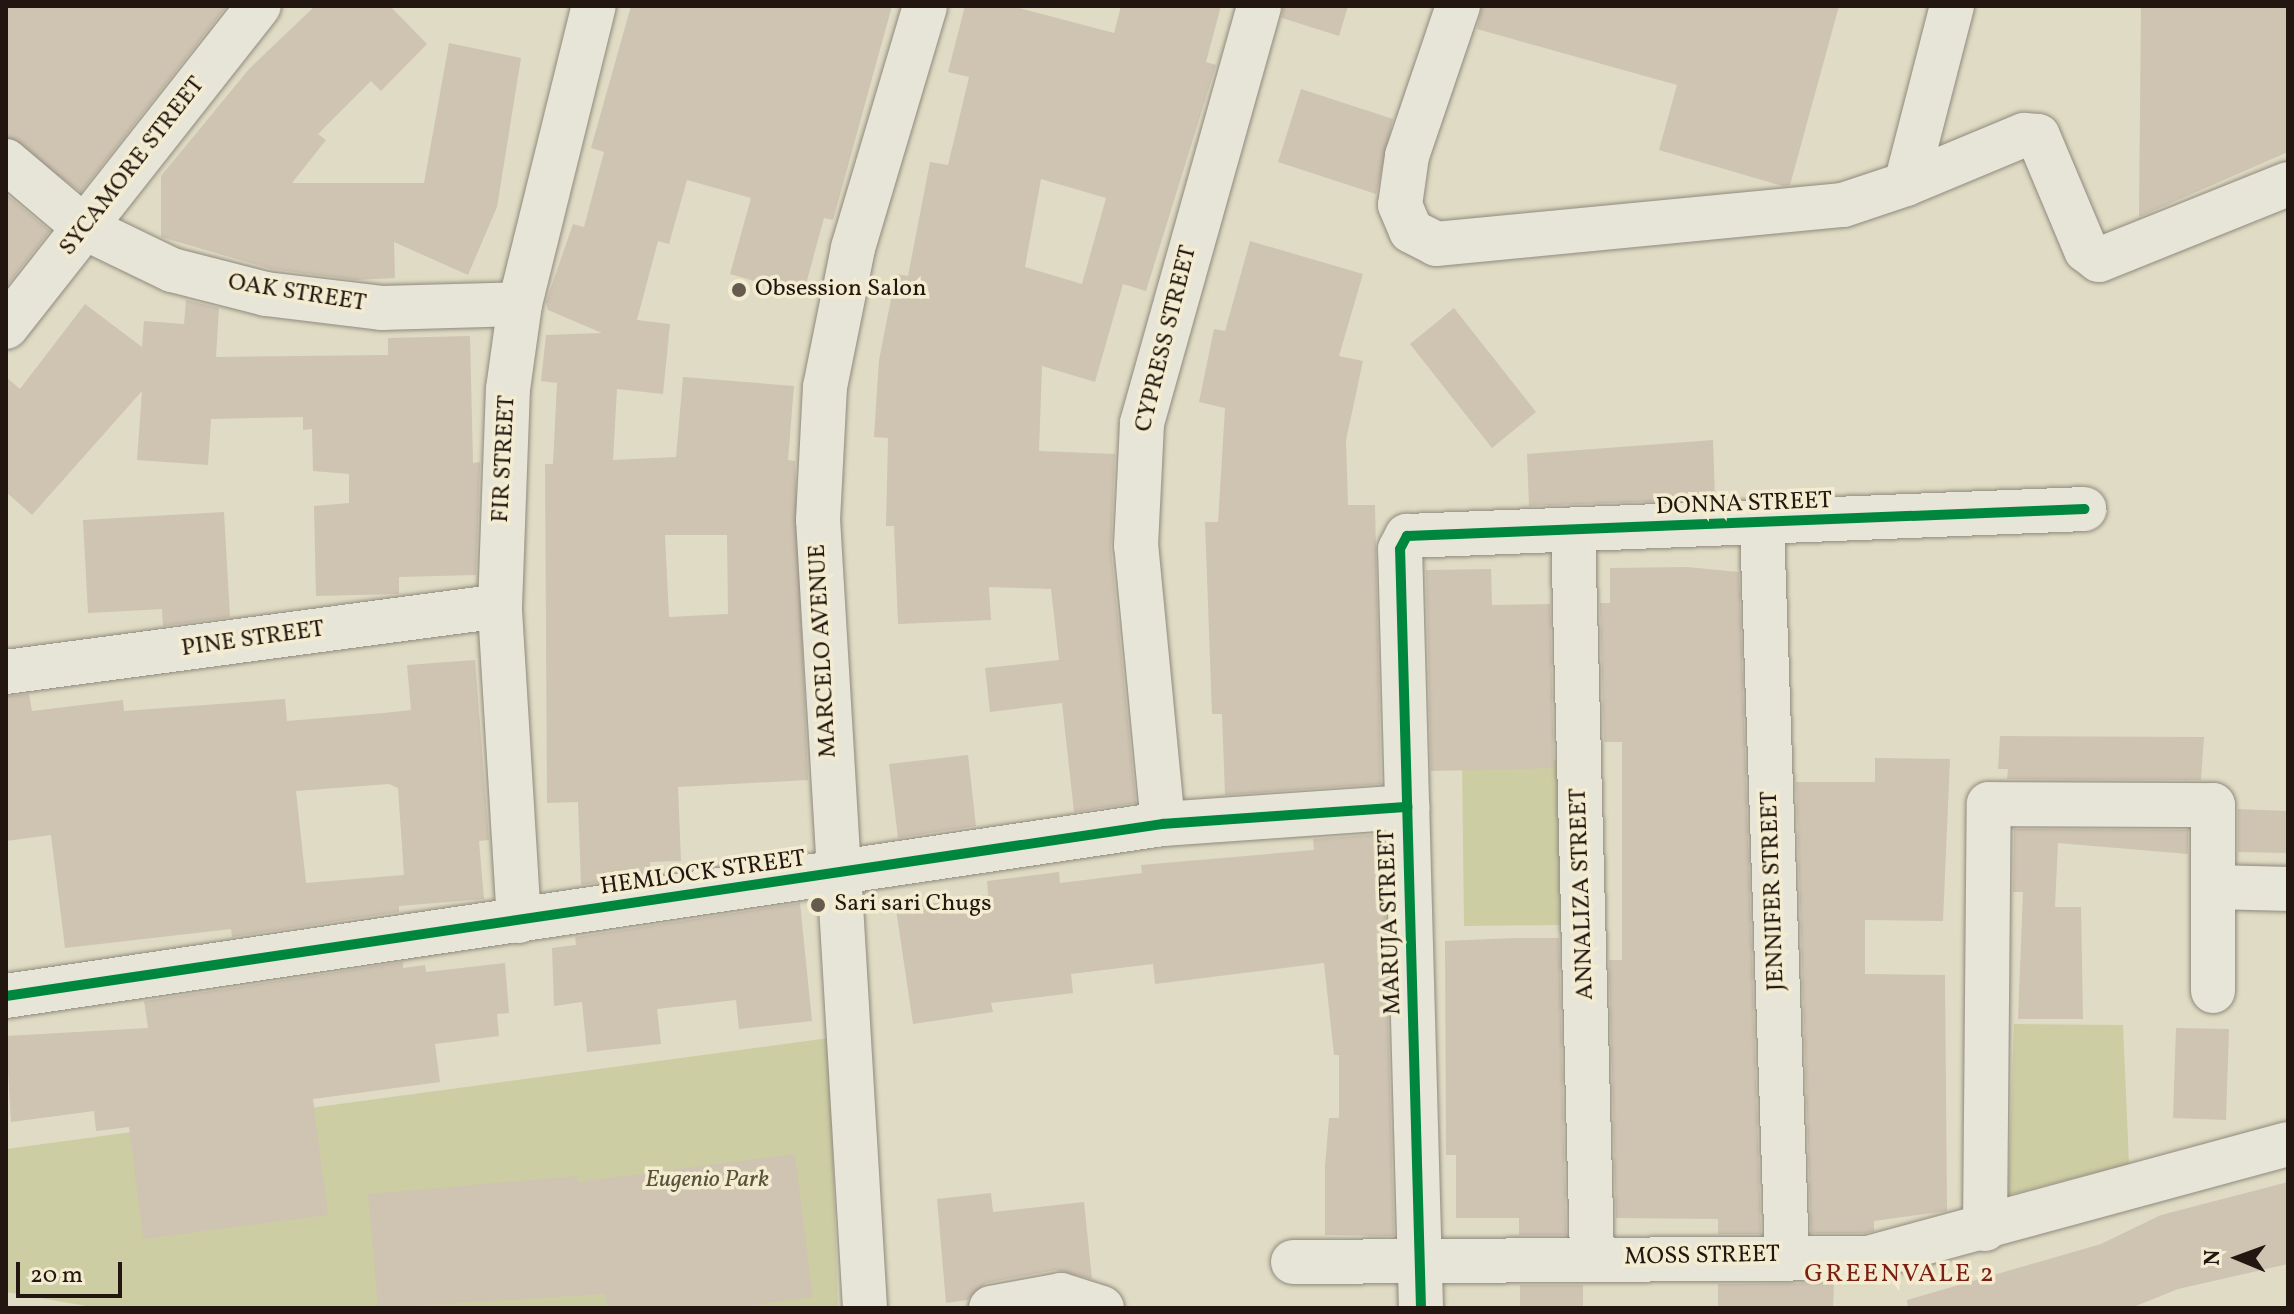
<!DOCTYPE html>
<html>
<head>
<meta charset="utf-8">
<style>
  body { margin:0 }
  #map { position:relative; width:2294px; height:1314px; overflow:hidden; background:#e0dbc4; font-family:Vollkorn,serif }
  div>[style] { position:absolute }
  .green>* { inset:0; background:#cdcda4 }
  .building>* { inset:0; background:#cfc3b2 }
  .roads { filter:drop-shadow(0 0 2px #8f8a7d) drop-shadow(0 0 2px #8f8a7d) }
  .minor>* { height:44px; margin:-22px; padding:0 22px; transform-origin:22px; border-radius:22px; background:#e7e4d8 }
  .cycleway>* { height:10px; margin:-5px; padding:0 5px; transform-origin:5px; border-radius:5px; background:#00873e }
  .dots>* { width:22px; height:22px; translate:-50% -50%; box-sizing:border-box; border:4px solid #f3ecd0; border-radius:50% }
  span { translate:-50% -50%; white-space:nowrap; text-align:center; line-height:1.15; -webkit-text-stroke:7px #f3ecd0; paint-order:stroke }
  .street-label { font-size:24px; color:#231610 }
  .poi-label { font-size:24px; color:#231610 }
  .left { translate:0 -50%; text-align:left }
  .park-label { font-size:24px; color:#59523b; font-style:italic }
  .neighbourhood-label { font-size:26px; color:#7a1f14; letter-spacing:2px }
  .frame { position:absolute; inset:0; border:8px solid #231610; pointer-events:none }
  .north { position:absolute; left:2198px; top:1218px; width:80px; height:80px; -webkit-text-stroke:6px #f3ecd0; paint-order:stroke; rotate:271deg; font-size:22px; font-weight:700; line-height:32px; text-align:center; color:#231610 }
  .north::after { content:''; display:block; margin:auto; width:28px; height:36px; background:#231610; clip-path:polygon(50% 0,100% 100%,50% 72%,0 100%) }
  .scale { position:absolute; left:16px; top:1262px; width:106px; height:36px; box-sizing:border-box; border:4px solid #231610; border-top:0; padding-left:10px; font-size:24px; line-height:28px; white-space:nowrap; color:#231610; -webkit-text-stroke:6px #f3ecd0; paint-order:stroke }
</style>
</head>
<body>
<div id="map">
  <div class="green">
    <div style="clip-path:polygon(1558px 760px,1561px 925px,1464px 926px,1462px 762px)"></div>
    <div style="clip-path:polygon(2014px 1024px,2123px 1025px,2129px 1164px,2008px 1195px)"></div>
    <div style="clip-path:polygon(829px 1038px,838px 1308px,98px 1308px,6px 1292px,6px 1149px)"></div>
  </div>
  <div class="building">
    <div style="clip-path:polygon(6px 6px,227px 6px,81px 192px,6px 137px)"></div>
    <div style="clip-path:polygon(315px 6px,390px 6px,427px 44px,381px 91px,371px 81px,318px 134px,326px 140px,292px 183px,424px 183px,449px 43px,521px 58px,497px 207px,468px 275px,394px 242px,395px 278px,356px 280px,271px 269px,161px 237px,161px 176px,249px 69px)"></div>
    <div style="clip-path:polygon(evenodd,631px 6px,892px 6px,833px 220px,824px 218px,803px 295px,730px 274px,751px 198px,687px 180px,669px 244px,658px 241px,637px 320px,670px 324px,663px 394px,617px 389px,613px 460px,676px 457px,683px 377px,794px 386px,788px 460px,795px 461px,808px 780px,678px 787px,681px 861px,650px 862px,651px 875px,581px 885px,578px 802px,547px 803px,545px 464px,553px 464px,557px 383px,541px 381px,546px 335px,602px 333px,548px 310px,546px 302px,573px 224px,584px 227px,604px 152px,591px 148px,631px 6px,665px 535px,727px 535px,728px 614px,669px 617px,665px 535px)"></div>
    <div style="clip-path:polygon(evenodd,965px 6px,1011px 6px,1114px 33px,1121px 6px,1221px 6px,1206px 62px,1216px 65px,1146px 291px,1123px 284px,1095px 382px,1042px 366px,1039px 451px,1115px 454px,1111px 548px,1136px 803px,1074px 812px,1062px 703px,990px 712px,985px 668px,1059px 660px,1051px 589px,989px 587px,991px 620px,898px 624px,894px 526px,886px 526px,888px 438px,874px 437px,879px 360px,896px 274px,908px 276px,930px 162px,948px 165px,969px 77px,948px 72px,965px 6px,1041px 179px,1106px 198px,1082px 284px,1025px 267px,1041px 179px)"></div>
    <div style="clip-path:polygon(1283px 6px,1348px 6px,1339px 36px,1282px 18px)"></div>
    <div style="clip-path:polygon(1482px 6px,1839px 6px,1790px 185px,1783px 186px,1659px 150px,1677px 85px,1477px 29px)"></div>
    <div style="clip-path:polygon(2141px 6px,2288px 6px,2288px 152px,2139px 217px)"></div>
    <div style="clip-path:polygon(1301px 89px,1393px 119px,1376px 194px,1278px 162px)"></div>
    <div style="clip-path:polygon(6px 194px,50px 231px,6px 287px)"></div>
    <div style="clip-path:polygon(1250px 241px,1363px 274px,1339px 356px,1363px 361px,1346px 440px,1348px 505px,1375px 505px,1381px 784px,1225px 795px,1222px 714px,1212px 714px,1205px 522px,1218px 522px,1225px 408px,1199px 402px,1214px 329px,1225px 331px)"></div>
    <div style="clip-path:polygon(186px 300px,219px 308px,216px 357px,388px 355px,388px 338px,470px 336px,473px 463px,480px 462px,476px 575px,399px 577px,399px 594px,316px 596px,314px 506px,349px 503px,349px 474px,313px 471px,312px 429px,303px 430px,303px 417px,211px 419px,208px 465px,137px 460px,142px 391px,32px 515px,6px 492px,6px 377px,20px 389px,85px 304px,142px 347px,144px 321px,184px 324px)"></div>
    <div style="clip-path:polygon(1454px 308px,1536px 412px,1492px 448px,1410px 344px)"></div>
    <div style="clip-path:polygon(1713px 440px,1715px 499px,1529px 506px,1527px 454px)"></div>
    <div style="clip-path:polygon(224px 512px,230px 617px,163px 626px,162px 609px,88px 613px,83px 520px)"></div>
    <div style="clip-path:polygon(1687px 567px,1739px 572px,1761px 1234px,1718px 1234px,1718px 1219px,1616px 1218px,1609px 960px,1622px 960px,1622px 742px,1604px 742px,1600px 603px,1610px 603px,1610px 568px)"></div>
    <div style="clip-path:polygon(1491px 569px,1492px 605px,1550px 604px,1554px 768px,1431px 771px,1426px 570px)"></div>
    <div style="clip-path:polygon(evenodd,475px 660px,489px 840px,479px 841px,484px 899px,399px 906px,399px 912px,232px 937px,231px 929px,65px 948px,51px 835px,6px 841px,6px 696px,29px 694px,32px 711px,123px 700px,124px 711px,285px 699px,287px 721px,384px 713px,411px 710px,407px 665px,475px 660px,389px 784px,398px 788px,404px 875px,306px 883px,296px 791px,389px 784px)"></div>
    <div style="clip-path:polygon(2000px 736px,2204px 737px,2201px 780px,2007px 779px,2008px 769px,1998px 769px)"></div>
    <div style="clip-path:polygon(968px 755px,976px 826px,898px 838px,889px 764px)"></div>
    <div style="clip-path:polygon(1875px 758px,1950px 759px,1943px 921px,1865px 920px,1865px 974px,1945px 975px,1947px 1211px,1874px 1221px,1874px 1231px,1865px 1233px,1811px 1233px,1796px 782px,1875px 782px)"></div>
    <div style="clip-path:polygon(2238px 809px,2288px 811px,2288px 853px,2238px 852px)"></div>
    <div style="clip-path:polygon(2014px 829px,2188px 830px,2188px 854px,2058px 843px,2055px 907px,2081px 907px,2083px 1019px,2018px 1019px,2023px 892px,2013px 892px)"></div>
    <div style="clip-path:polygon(1383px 834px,1394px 1236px,1325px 1235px,1325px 1166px,1329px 1118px,1339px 1118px,1339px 1055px,1334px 1055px,1324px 963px,1155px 984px,1153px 964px,1071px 974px,1073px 993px,991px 1003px,993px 1012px,913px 1024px,896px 909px,988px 895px,987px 881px,1059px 872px,1060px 883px,1142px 873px,1141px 865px,1314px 850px,1313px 839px)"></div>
    <div style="clip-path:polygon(800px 903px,812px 1021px,739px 1029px,736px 1000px,657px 1009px,661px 1044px,587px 1052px,582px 1002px,554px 1006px,552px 948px,576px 945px,575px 937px)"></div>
    <div style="clip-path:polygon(1514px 938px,1559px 938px,1566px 1235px,1519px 1235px,1519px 1218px,1456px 1218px,1456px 1155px,1446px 1155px,1445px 941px)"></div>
    <div style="clip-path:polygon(403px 962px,403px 968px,425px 965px,426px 972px,505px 963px,509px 1013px,497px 1014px,499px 1036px,435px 1044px,440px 1082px,313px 1099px,328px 1215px,143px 1239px,129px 1127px,96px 1131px,94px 1111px,11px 1122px,6px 1036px,148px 1028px,144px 1001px)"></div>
    <div style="clip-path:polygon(2176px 1028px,2229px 1029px,2226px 1120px,2173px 1118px)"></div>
    <div style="clip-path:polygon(795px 1154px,813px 1297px,734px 1308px,607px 1308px,605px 1294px,378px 1308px,368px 1194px,577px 1176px,578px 1182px)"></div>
    <div style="clip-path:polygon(2288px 1182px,2288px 1264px,2178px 1289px,2131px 1308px,1908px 1308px,1907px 1300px,2101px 1244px,2161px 1215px)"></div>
    <div style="clip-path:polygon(991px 1193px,993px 1212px,1084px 1202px,1092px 1279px,1056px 1270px,986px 1283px,967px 1300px,946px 1303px,937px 1199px)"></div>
    <div style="clip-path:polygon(1834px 1283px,1833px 1308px,1718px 1308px,1718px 1284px)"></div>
    <div style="clip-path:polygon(1520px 1285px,1583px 1285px,1583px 1308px,1520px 1308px)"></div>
  </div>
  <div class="roads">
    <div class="minor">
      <div style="left:1458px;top:6px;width:158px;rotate:108.8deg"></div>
      <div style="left:1407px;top:156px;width:49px;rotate:98.1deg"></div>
      <div style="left:1400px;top:205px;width:28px;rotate:67deg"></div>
      <div style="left:1411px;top:231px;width:28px;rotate:27deg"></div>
      <div style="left:1436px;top:244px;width:409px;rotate:-5.5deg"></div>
      <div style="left:1843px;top:205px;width:66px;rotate:-18.4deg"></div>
      <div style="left:1906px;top:184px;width:184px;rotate:-75.5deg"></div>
      <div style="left:6px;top:161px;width:104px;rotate:40.3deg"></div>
      <div style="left:85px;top:228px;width:97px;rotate:25.8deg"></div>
      <div style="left:172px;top:270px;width:97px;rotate:14.3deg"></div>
      <div style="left:266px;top:294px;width:116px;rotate:6.9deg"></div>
      <div style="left:381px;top:308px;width:139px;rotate:-1.6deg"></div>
      <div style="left:1906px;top:184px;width:128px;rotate:-22.6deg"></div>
      <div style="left:2024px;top:135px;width:14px;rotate:4deg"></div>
      <div style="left:2038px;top:136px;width:124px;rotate:67.2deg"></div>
      <div style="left:2086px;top:250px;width:16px;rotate:38deg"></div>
      <div style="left:2099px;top:260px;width:204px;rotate:-21.9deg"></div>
      <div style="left:6px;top:327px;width:409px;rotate:-51.8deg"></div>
      <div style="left:1762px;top:526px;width:730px;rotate:88.04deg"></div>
      <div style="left:1573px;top:530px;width:728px;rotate:88.5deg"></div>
      <div style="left:6px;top:672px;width:498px;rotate:-7.6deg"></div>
      <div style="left:1163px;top:824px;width:279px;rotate:-95.5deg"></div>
      <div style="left:1136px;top:546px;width:123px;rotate:-87.2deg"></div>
      <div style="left:1142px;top:423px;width:433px;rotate:-74.3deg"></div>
      <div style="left:2217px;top:887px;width:71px;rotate:1.6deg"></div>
      <div style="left:519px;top:921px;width:316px;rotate:-93.5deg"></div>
      <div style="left:500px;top:606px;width:217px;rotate:-87.9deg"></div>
      <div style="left:508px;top:389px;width:86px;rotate:-82deg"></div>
      <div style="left:520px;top:304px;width:307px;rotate:-76.1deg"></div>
      <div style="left:6px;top:996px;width:1170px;rotate:-8.46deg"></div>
      <div style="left:1163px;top:824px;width:245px;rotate:-4deg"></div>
      <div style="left:1985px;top:1229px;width:425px;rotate:-89.5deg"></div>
      <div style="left:1989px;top:804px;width:224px;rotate:0.3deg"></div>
      <div style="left:2213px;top:805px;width:186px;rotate:90deg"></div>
      <div style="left:1293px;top:1262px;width:575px;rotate:-0.4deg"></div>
      <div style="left:1868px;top:1258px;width:435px;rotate:-15.2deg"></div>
      <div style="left:865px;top:1308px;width:789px;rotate:-93.41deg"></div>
      <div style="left:818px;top:520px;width:133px;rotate:-87deg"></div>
      <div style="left:825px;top:387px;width:142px;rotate:-78.6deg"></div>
      <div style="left:853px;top:248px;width:252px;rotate:-73.4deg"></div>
      <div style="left:991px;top:1308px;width:71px;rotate:-10.5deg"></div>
      <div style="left:1061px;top:1295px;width:43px;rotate:17.6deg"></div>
      <div style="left:1421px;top:1308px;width:759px;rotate:-91.58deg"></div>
      <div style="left:1400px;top:549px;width:15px;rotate:-62deg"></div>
      <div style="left:1407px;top:536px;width:678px;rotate:-2.28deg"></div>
    </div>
  </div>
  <div class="cycleway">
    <div style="left:6px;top:996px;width:1170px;rotate:-8.46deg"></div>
    <div style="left:1163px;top:824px;width:245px;rotate:-4deg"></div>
    <div style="left:1421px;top:1308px;width:759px;rotate:-91.58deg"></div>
    <div style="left:1400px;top:549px;width:15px;rotate:-62deg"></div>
    <div style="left:1407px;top:536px;width:678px;rotate:-2.28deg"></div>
  </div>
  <div class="dots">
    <div style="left:739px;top:290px;background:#655b4f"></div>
    <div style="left:818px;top:905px;background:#655b4f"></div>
  </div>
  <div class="street-label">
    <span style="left:133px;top:167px;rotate:-52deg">SYCAMORE STREET</span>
    <span style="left:297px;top:294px;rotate:9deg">OAK STREET</span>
    <span style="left:1167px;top:339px;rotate:-76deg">CYPRESS STREET</span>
    <span style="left:505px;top:459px;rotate:-87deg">FIR STREET</span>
    <span style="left:1744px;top:505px;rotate:-2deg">DONNA STREET</span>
    <span style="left:253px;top:640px;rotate:-8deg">PINE STREET</span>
    <span style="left:824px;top:651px;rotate:-93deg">MARCELO AVENUE</span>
    <span style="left:703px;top:874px;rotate:-8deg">HEMLOCK STREET</span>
    <span style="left:1774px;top:891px;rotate:-92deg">JENNIFER STREET</span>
    <span style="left:1583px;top:894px;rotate:-92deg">ANNALIZA STREET</span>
    <span style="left:1391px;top:922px;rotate:-92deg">MARUJA STREET</span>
    <span style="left:1702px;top:1257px;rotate:-1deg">MOSS STREET</span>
  </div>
  <div class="poi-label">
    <span class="left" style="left:755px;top:290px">Obsession Salon</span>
    <span class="left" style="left:834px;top:905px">Sari sari Chugs</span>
  </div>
  <div class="park-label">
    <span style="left:707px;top:1181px">Eugenio Park</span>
  </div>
  <div class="neighbourhood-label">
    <span style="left:1900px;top:1275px">GREENVALE 2</span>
  </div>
  <div class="frame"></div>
  <div class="north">N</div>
  <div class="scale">20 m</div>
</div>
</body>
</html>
